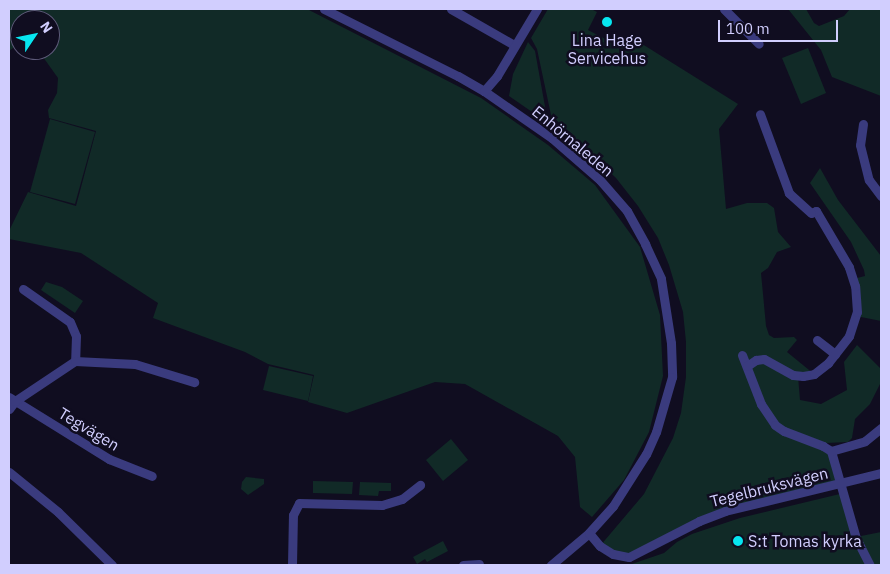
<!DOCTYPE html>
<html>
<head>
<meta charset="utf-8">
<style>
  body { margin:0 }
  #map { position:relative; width:890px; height:574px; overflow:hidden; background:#100d20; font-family:"IBM Plex Sans",sans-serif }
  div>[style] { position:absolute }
  .green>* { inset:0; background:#112a27 }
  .minor>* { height:9px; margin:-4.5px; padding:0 4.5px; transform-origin:4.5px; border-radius:4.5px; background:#3a3b7e }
  .dots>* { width:14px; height:14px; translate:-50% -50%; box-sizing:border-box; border:2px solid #100d20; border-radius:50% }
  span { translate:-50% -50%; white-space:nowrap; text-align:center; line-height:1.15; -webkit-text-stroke:5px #100d20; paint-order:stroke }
  .poi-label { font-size:16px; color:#d1cefe }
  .left { translate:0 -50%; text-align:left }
  .street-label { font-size:16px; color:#d1cefe }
  .frame { position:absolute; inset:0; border:10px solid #d1cefe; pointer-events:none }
  .north { position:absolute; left:10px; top:10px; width:50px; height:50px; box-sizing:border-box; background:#100d20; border:1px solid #5d5a79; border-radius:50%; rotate:56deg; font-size:14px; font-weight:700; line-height:20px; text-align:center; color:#d1cefe }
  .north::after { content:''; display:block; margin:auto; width:18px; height:22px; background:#07e6f0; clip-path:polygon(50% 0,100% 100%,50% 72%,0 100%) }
  .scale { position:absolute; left:718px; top:20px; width:120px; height:22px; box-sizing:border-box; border:2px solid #d1cefe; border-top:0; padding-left:6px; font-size:15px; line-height:18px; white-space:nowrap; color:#d1cefe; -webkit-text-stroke:4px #100d20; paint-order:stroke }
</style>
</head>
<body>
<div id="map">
  <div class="green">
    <div style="clip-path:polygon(9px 9px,307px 9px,481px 98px,548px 145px,595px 185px,640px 247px,660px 315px,663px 376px,649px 432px,624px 480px,592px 517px,580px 507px,575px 457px,558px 436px,465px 384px,435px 382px,347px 413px,308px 402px,314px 375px,268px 364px,245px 352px,153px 318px,158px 303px,81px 253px,9px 239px,9px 231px,28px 192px,76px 206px,96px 131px,49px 118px,48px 110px,57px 93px,58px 78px,38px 50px,50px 50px,50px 20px,20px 20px,20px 43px,9px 51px)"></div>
    <div style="clip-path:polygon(548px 9px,591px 9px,597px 12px,588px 30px,617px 45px,631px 37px,738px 104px,719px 129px,726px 209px,747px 203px,767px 203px,774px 208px,778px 232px,791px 247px,777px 252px,768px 268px,761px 273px,766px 326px,769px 335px,774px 338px,794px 337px,797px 340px,787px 352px,814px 374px,798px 376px,800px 400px,821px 404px,847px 390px,844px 362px,857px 345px,881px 369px,881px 382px,870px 404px,855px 419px,852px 438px,848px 442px,826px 443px,842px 484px,725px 511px,629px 557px,600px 546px,644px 494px,673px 438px,681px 413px,686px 377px,686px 342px,683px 312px,669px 265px,658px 238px,638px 206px,616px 178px,551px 115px,537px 49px,531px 38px)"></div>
    <div style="clip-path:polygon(788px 9px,806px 9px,814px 23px,819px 26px,844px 16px,850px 9px,881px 9px,881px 96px,832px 77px,821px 50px)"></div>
    <div style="clip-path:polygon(528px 42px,535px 51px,548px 123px,509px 96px,513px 74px)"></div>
    <div style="clip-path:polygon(808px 48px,826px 93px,801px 104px,782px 58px)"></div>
    <div style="clip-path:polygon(50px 119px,95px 132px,75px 204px,30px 192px)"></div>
    <div style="clip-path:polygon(820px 168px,838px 200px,881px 256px,881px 321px,856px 316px,853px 279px,865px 276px,864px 270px,851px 242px,810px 183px)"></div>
    <div style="clip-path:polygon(46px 282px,62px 287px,83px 301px,75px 313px,41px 290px)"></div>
    <div style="clip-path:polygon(269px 366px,313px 376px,308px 401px,263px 390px)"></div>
    <div style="clip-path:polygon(451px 439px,468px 460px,443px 481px,426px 460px)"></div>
    <div style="clip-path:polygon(246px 477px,264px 479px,264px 484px,248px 495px,241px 489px,242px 482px)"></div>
    <div style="clip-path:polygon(313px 481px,353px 482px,352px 494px,313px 493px)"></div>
    <div style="clip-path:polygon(360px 482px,391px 483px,391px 491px,379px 491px,378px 496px,359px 495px)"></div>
    <div style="clip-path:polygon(844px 493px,856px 537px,881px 532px,881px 565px,629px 565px,664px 553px,677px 542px,692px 534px,740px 518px)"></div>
    <div style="clip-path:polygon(443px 541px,448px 551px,427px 562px,425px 559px,417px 564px,413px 557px)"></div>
  </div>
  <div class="minor">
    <div style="left:324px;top:9px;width:150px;rotate:26.6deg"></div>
    <div style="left:458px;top:76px;width:30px;rotate:30deg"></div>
    <div style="left:484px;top:91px;width:83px;rotate:34.7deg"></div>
    <div style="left:552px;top:138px;width:64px;rotate:41.2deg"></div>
    <div style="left:600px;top:180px;width:41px;rotate:48.9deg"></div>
    <div style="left:627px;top:211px;width:38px;rotate:61deg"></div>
    <div style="left:645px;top:244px;width:38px;rotate:65deg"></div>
    <div style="left:661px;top:279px;width:65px;rotate:81.1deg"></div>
    <div style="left:671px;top:343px;width:34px;rotate:88deg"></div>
    <div style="left:672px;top:377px;width:57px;rotate:106.2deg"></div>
    <div style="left:656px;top:432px;width:24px;rotate:114deg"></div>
    <div style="left:646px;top:454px;width:62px;rotate:122.4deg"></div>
    <div style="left:613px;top:506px;width:36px;rotate:132deg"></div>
    <div style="left:589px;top:533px;width:50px;rotate:139.9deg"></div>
    <div style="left:451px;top:9px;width:73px;rotate:29.7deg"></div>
    <div style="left:724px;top:9px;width:49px;rotate:45deg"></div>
    <div style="left:484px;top:91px;width:20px;rotate:-49deg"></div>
    <div style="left:497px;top:76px;width:78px;rotate:-59.2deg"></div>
    <div style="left:863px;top:124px;width:21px;rotate:98deg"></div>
    <div style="left:860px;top:145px;width:36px;rotate:76deg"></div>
    <div style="left:869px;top:180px;width:20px;rotate:53deg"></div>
    <div style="left:23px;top:289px;width:57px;rotate:35.1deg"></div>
    <div style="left:70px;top:322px;width:15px;rotate:67deg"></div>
    <div style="left:76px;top:336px;width:25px;rotate:92deg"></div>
    <div style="left:817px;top:340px;width:23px;rotate:38deg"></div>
    <div style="left:742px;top:355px;width:53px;rotate:68.8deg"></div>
    <div style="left:761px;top:404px;width:25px;rotate:56deg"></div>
    <div style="left:775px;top:425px;width:11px;rotate:34deg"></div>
    <div style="left:784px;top:431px;width:42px;rotate:21deg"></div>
    <div style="left:823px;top:446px;width:9px;rotate:32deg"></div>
    <div style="left:831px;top:451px;width:91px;rotate:74deg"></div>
    <div style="left:856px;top:538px;width:30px;rotate:63deg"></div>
    <div style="left:747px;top:366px;width:11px;rotate:-34deg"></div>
    <div style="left:756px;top:360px;width:8px;rotate:-7deg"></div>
    <div style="left:764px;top:359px;width:33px;rotate:29deg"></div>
    <div style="left:793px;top:375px;width:10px;rotate:6deg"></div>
    <div style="left:803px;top:376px;width:11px;rotate:-10deg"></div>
    <div style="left:814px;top:374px;width:18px;rotate:-38deg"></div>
    <div style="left:828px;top:363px;width:34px;rotate:-52deg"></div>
    <div style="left:849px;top:336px;width:25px;rotate:-72deg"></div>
    <div style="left:857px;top:312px;width:26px;rotate:-94deg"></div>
    <div style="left:855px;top:286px;width:20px;rotate:-108deg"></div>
    <div style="left:849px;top:267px;width:65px;rotate:-120.5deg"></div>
    <div style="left:816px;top:211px;width:5px;rotate:158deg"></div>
    <div style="left:811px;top:213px;width:30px;rotate:-138deg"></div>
    <div style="left:789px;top:193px;width:84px;rotate:-110.2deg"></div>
    <div style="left:9px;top:397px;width:118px;rotate:31.8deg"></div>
    <div style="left:109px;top:459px;width:46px;rotate:21.6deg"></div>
    <div style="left:9px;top:409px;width:10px;rotate:-53deg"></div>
    <div style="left:15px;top:401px;width:72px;rotate:-33.7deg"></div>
    <div style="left:75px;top:361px;width:60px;rotate:2.9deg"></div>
    <div style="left:135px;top:364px;width:62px;rotate:17deg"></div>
    <div style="left:831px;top:451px;width:35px;rotate:-16deg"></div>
    <div style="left:865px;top:441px;width:21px;rotate:-39deg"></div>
    <div style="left:9px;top:472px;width:63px;rotate:39.2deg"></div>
    <div style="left:58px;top:512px;width:76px;rotate:44.5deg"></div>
    <div style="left:589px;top:533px;width:17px;rotate:50deg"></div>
    <div style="left:600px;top:546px;width:15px;rotate:32deg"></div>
    <div style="left:613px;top:554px;width:16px;rotate:11deg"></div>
    <div style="left:629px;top:557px;width:79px;rotate:-27.2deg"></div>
    <div style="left:699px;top:521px;width:28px;rotate:-21deg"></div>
    <div style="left:725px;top:511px;width:161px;rotate:-13.7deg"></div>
    <div style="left:292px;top:565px;width:50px;rotate:-88.9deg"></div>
    <div style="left:293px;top:515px;width:13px;rotate:-63deg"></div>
    <div style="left:299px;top:503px;width:83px;rotate:1.4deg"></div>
    <div style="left:382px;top:505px;width:21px;rotate:-17deg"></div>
    <div style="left:402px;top:499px;width:23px;rotate:-38deg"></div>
    <div style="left:463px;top:565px;width:16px;rotate:-4deg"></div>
  </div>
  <div class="dots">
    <div style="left:607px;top:22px;background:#07e6f0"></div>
    <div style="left:738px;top:541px;background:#07e6f0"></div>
  </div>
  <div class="poi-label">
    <span style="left:607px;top:49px">Lina Hage<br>Servicehus</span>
    <span class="left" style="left:748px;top:541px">S:t Tomas kyrka</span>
  </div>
  <div class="street-label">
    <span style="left:573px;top:141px;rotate:40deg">Enhörnaleden</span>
    <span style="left:89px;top:429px;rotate:31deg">Tegvägen</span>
    <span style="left:769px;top:487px;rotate:-14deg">Tegelbruksvägen</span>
  </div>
  <div class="frame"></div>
  <div class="north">N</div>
  <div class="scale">100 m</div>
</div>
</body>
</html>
